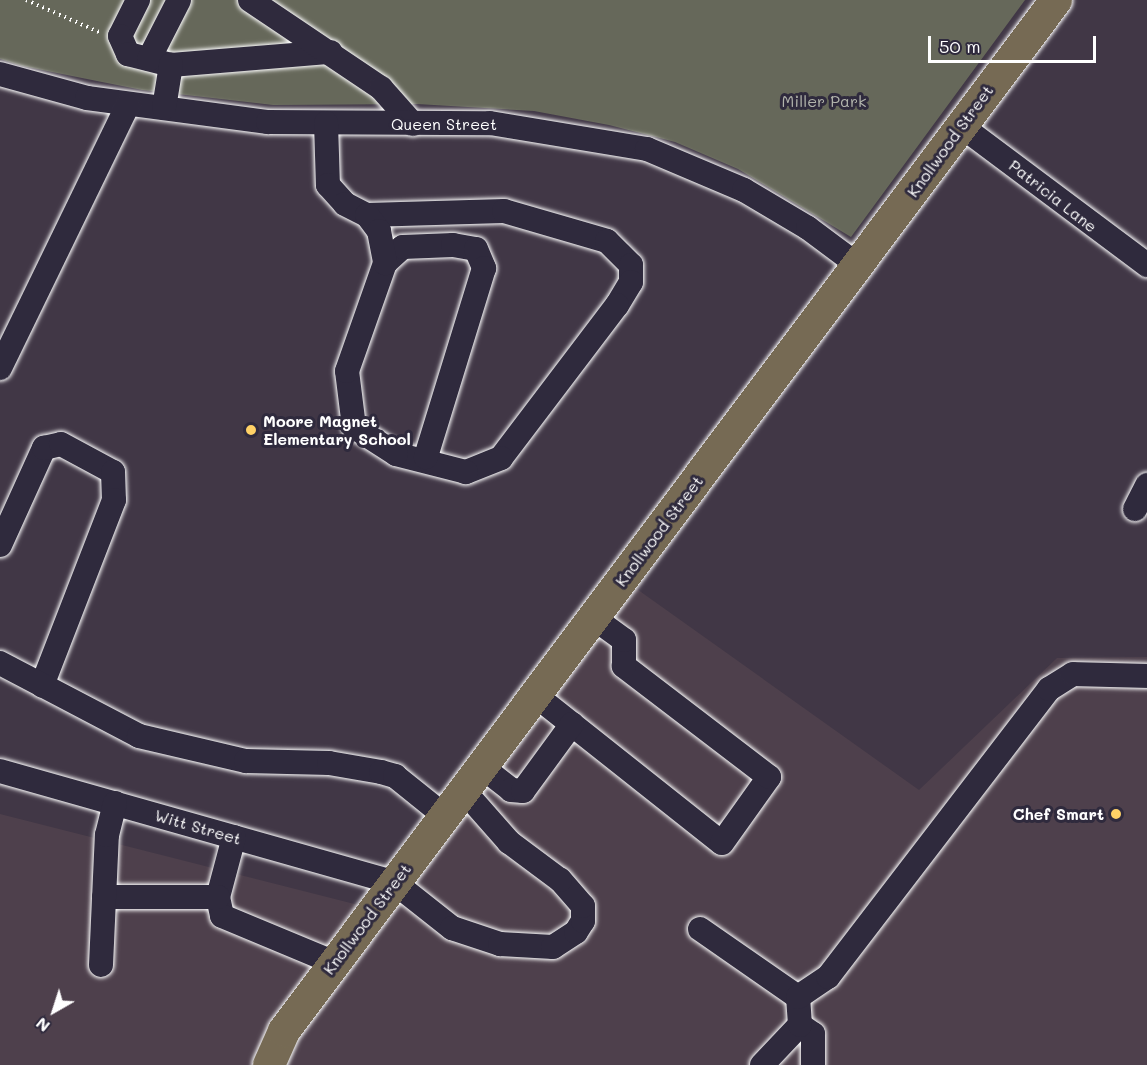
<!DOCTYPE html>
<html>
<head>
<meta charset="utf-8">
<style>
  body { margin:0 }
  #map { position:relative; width:1147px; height:1065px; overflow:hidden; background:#413746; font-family:Mali,sans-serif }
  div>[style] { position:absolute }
  .built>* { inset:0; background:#4e404c }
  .green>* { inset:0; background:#66685a }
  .path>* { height:4px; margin-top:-2px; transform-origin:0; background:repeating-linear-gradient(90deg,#fff 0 1.5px,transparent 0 6px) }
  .roads { filter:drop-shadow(0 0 2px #fff) drop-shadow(0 0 2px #fff) }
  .minor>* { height:24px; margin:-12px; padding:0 12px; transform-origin:12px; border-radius:12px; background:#2f2a3d }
  .major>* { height:32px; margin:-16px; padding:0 16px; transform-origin:16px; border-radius:16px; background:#766a54 }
  .dots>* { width:16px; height:16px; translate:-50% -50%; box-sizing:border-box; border:3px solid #2f2a3d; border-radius:50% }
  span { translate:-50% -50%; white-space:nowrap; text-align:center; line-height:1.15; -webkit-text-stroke:6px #2f2a3d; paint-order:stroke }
  .park-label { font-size:16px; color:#b2b4ac }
  .street-label { font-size:16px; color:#fff }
  .poi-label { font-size:16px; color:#fff; font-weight:700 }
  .left { translate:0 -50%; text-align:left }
  .right { translate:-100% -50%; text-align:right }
  .north { position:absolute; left:24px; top:981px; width:60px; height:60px; -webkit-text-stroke:4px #2f2a3d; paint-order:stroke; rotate:219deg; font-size:16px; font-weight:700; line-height:24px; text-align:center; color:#fff }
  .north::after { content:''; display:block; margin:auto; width:21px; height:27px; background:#fff; clip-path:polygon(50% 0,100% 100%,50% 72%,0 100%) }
  .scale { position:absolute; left:928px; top:36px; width:168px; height:27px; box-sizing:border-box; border:3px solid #fff; border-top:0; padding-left:8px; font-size:18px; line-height:21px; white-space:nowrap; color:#fff; -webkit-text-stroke:4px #2f2a3d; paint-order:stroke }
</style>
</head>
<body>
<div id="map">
  <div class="built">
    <div style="clip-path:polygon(634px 587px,919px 790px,1057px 658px,1147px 657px,1147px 1065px,0 1065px,0 814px,390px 913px)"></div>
  </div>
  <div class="green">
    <div style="clip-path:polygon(0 0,1025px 0,851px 237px,738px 169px,675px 142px,609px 125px,534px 111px,417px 104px,273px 105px,142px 90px,22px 66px,0 59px)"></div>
  </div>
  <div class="path">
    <div style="left:26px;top:0;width:80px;rotate:23.7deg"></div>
  </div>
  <div class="roads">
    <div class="minor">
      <div style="left:138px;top:0;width:40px;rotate:116.6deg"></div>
      <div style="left:120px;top:36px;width:20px;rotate:66deg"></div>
      <div style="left:128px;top:54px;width:44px;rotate:14.3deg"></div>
      <div style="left:171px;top:65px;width:160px;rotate:-4.7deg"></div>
      <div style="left:250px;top:0;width:158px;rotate:33.9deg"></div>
      <div style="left:381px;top:88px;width:48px;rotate:48.4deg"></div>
      <div style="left:149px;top:59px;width:66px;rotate:-63deg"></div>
      <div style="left:0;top:74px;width:90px;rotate:15.4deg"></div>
      <div style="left:87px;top:98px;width:183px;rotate:7.6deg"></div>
      <div style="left:268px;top:122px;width:222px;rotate:0.3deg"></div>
      <div style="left:490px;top:123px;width:159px;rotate:9.4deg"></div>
      <div style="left:647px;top:149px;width:105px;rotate:22.9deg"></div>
      <div style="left:744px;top:190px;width:74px;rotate:30.7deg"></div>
      <div style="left:808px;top:228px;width:64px;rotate:36.7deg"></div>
      <div style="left:164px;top:108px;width:44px;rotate:-80.8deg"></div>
      <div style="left:326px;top:123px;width:62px;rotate:88.2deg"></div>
      <div style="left:328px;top:185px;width:25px;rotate:48deg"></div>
      <div style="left:345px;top:204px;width:25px;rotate:27deg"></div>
      <div style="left:367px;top:215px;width:137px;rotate:-1.7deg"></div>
      <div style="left:504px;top:211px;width:107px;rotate:16.2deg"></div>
      <div style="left:607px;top:241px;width:34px;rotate:45deg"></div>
      <div style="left:631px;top:265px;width:17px;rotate:90deg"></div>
      <div style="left:631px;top:282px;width:27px;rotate:121deg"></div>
      <div style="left:617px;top:305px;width:192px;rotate:127.2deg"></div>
      <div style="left:501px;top:458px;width:38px;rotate:158deg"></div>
      <div style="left:466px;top:472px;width:72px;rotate:-165.6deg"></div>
      <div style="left:396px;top:454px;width:50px;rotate:-147.3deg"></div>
      <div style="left:354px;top:427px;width:56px;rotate:-97.1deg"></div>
      <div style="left:347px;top:371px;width:114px;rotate:-70.6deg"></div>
      <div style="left:385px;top:263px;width:24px;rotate:-42deg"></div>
      <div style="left:403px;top:247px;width:50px;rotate:-2.3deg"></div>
      <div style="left:453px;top:245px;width:23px;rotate:10deg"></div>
      <div style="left:476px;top:249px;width:21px;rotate:67deg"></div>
      <div style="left:484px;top:268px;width:198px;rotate:107.1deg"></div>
      <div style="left:960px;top:125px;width:234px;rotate:36.8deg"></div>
      <div style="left:367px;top:215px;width:20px;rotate:53deg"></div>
      <div style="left:379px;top:231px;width:33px;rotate:79deg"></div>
      <div style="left:0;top:368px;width:293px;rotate:-64.1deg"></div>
      <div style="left:1135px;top:509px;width:27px;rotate:-63deg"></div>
      <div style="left:0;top:545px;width:107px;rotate:-65.6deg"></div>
      <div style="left:44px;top:448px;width:17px;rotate:-13deg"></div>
      <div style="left:61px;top:444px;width:59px;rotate:28.3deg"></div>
      <div style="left:113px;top:472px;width:28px;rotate:88deg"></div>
      <div style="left:114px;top:500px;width:199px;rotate:111.2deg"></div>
      <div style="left:0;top:663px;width:157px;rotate:27.7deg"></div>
      <div style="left:139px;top:736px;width:110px;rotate:13.2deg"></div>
      <div style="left:246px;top:761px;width:83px;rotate:1.4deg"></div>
      <div style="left:329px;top:763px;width:53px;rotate:9.8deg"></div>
      <div style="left:381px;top:772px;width:15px;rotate:16deg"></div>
      <div style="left:395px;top:776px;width:64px;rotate:38.7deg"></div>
      <div style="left:535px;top:695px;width:238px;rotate:38.4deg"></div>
      <div style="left:722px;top:843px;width:81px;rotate:-54.5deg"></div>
      <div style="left:769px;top:777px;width:183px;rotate:-142.6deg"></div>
      <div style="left:624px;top:666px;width:26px;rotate:-90deg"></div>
      <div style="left:624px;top:640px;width:37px;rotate:-144deg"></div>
      <div style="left:482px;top:767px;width:37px;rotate:38deg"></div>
      <div style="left:511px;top:790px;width:12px;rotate:5deg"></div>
      <div style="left:523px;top:791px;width:83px;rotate:-53.8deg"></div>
      <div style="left:0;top:771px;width:411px;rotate:15.8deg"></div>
      <div style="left:395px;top:883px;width:73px;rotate:38.3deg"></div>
      <div style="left:452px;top:928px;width:51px;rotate:18.4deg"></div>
      <div style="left:500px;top:944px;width:53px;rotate:3.2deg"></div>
      <div style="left:553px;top:947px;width:27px;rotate:-33deg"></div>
      <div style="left:576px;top:932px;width:13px;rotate:-58deg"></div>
      <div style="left:583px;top:921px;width:15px;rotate:-90deg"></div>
      <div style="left:583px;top:906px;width:35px;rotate:-131deg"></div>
      <div style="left:560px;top:880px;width:64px;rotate:-143.3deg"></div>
      <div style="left:509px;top:842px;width:68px;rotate:-131.4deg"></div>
      <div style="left:234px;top:837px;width:62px;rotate:104.9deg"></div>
      <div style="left:218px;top:897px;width:19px;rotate:78deg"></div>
      <div style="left:222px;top:916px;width:122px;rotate:22.6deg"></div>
      <div style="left:104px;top:897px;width:114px"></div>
      <div style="left:700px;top:929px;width:119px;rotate:34.8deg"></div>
      <div style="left:101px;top:965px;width:130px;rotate:-87.4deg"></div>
      <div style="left:107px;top:835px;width:33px;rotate:-76deg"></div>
      <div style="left:800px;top:1025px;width:16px;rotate:35deg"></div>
      <div style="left:813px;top:1034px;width:31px;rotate:90deg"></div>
      <div style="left:762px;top:1065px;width:55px;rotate:-46.5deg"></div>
      <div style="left:800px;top:1025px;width:28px;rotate:-94deg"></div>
      <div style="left:798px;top:997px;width:36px;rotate:-34deg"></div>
      <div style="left:828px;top:977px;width:363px;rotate:-52.5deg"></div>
      <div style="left:1049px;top:689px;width:28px;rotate:-32deg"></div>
      <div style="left:1073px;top:674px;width:74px;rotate:1.5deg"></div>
    </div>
    <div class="major">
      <div style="left:269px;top:1065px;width:37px;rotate:-66deg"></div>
      <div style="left:284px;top:1031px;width:1288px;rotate:-53.17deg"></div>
    </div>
  </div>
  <div class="dots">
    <div style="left:251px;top:430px;background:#ffd166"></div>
    <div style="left:1116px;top:814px;background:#ffd166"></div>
  </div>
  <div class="park-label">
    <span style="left:824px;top:101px">Miller Park</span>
  </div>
  <div class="street-label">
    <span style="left:444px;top:124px">Queen Street</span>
    <span style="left:950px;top:141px;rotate:-54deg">Knollwood Street</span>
    <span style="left:1053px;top:196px;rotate:38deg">Patricia Lane</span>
    <span style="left:659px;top:531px;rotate:-53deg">Knollwood Street</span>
    <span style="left:198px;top:827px;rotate:16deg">Witt Street</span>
    <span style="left:367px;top:919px;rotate:-53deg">Knollwood Street</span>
  </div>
  <div class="poi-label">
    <span class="left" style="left:263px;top:430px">Moore Magnet<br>Elementary School</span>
    <span class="right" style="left:1104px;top:814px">Chef Smart</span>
  </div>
  <div class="north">N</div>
  <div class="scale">50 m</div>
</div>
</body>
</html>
